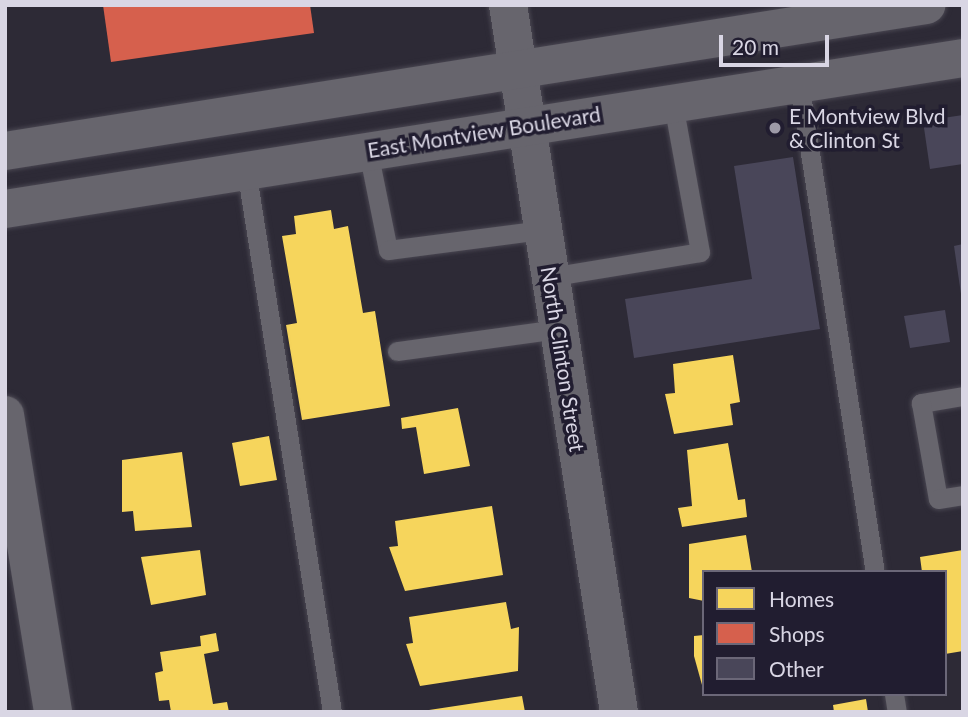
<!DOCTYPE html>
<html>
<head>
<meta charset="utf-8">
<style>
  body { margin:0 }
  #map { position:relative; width:968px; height:717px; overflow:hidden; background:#2d2a36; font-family:Lato,sans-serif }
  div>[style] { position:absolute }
  .homes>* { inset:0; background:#f6d55c }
  .shops>* { inset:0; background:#d6604d }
  .building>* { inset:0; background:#494659 }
  .roads { filter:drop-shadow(0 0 2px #494651) drop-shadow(0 0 2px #494651) }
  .service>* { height:19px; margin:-9.5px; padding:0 9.5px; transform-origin:9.5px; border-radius:9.5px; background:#67656d }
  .minor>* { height:38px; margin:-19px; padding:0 19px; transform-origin:19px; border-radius:19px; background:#67656d }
  .secondary>* { height:38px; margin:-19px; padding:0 19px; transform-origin:19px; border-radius:19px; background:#67656d }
  .dots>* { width:19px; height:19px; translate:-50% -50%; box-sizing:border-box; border:4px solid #211d30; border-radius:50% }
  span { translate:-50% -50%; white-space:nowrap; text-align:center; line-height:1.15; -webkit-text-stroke:7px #211d30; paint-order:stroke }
  .poi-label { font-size:21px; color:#d9d6e4 }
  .left { translate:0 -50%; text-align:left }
  .street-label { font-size:21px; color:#d9d6e4 }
  .frame { position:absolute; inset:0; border:7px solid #d9d6e4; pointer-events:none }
  .legend { position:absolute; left:702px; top:570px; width:245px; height:126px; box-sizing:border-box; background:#211d30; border:2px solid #6b6778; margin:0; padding:9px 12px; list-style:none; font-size:21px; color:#d9d6e4 }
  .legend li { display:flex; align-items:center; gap:14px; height:35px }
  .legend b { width:35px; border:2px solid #6b6778 }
  .scale { position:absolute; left:719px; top:35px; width:110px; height:32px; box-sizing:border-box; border:4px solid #d9d6e4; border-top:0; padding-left:9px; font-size:21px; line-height:24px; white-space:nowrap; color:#d9d6e4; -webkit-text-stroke:5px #211d30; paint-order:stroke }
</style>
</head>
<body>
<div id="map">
  <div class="homes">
    <div style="clip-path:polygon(331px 210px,334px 229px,348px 226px,363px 313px,375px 311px,390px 406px,302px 420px,286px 325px,297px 323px,282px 236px,296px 234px,294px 216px)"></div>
    <div style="clip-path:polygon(733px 355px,740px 402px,730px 404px,733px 425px,674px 434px,665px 394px,675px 393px,673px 364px)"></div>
    <div style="clip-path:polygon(458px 408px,470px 466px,424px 474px,416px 427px,402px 429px,401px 418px)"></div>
    <div style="clip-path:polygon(269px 436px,277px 480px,240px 486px,232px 443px)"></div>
    <div style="clip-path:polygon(728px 443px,738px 500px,745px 499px,747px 517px,682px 527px,678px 508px,692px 506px,687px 450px)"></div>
    <div style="clip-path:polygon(182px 452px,192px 527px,135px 531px,133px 511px,122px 512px,122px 460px)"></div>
    <div style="clip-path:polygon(492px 506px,503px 575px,405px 591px,389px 547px,398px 546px,395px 521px)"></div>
    <div style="clip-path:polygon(746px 535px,752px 572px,704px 572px,704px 601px,689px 598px,689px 544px)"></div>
    <div style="clip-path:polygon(200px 550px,206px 595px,151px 605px,141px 557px)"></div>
    <div style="clip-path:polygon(963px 550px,963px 651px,945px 654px,945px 572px,922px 572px,920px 557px)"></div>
    <div style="clip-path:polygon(506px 602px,511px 629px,519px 627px,518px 671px,420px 686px,406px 644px,413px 643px,409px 617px)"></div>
    <div style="clip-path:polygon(216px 633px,219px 651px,204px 654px,213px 704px,227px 702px,229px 712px,171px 712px,169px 700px,159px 701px,155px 673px,163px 671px,160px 652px,201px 646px,200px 636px)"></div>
    <div style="clip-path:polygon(704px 635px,704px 685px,702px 685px,694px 656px,694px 636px)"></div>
    <div style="clip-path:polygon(522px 696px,525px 712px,429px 712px,429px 710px)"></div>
    <div style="clip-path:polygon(866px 699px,868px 712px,834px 712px,833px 705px)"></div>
  </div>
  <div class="shops">
    <div style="clip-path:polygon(103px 5px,310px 5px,314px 33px,111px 62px)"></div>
  </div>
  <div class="building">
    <div style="clip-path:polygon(963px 115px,963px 164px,930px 169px,923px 121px)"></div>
    <div style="clip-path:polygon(793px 157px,820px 329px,634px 358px,625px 299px,752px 279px,734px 166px)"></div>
    <div style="clip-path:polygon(963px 244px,963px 294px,961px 294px,954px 246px)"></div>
    <div style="clip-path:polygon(945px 310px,950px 342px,910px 348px,904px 316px)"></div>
  </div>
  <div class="roads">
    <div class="service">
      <div style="left:799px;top:82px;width:496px;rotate:81.2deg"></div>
      <div style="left:368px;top:151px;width:101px;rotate:78.6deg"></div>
      <div style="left:388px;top:250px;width:156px;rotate:-7.4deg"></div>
      <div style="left:246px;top:169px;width:550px;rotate:81deg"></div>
      <div style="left:549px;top:277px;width:153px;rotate:-9.4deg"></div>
      <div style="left:700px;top:252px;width:150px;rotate:-100.3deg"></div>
      <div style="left:397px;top:351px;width:162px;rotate:-7.8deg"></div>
      <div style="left:963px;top:396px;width:43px;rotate:170.5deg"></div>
      <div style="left:921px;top:403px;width:97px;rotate:80deg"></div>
      <div style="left:938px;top:499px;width:25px;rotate:-9deg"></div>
      <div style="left:894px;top:694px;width:18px;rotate:81deg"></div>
    </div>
    <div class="minor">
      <div style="left:508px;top:5px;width:716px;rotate:81.08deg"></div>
      <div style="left:5px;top:415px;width:301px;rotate:80.8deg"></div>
    </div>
    <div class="secondary">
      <div style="left:5px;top:151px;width:933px;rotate:-9.01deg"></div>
      <div style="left:5px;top:209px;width:970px;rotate:-8.96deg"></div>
    </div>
  </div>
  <div class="dots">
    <div style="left:775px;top:128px;background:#9d9aa7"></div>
  </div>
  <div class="poi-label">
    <span class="left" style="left:789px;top:128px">E Montview Blvd<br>&amp; Clinton St</span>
  </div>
  <div class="street-label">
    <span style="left:484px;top:132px;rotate:-9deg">East Montview Boulevard</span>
    <span style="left:563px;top:359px;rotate:81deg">North Clinton Street</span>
  </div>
  <div class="frame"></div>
  <ul class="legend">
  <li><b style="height:19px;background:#f6d55c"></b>Homes</li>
  <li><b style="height:19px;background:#d6604d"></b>Shops</li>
  <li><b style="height:19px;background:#494659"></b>Other</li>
  </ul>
  <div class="scale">20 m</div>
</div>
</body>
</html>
